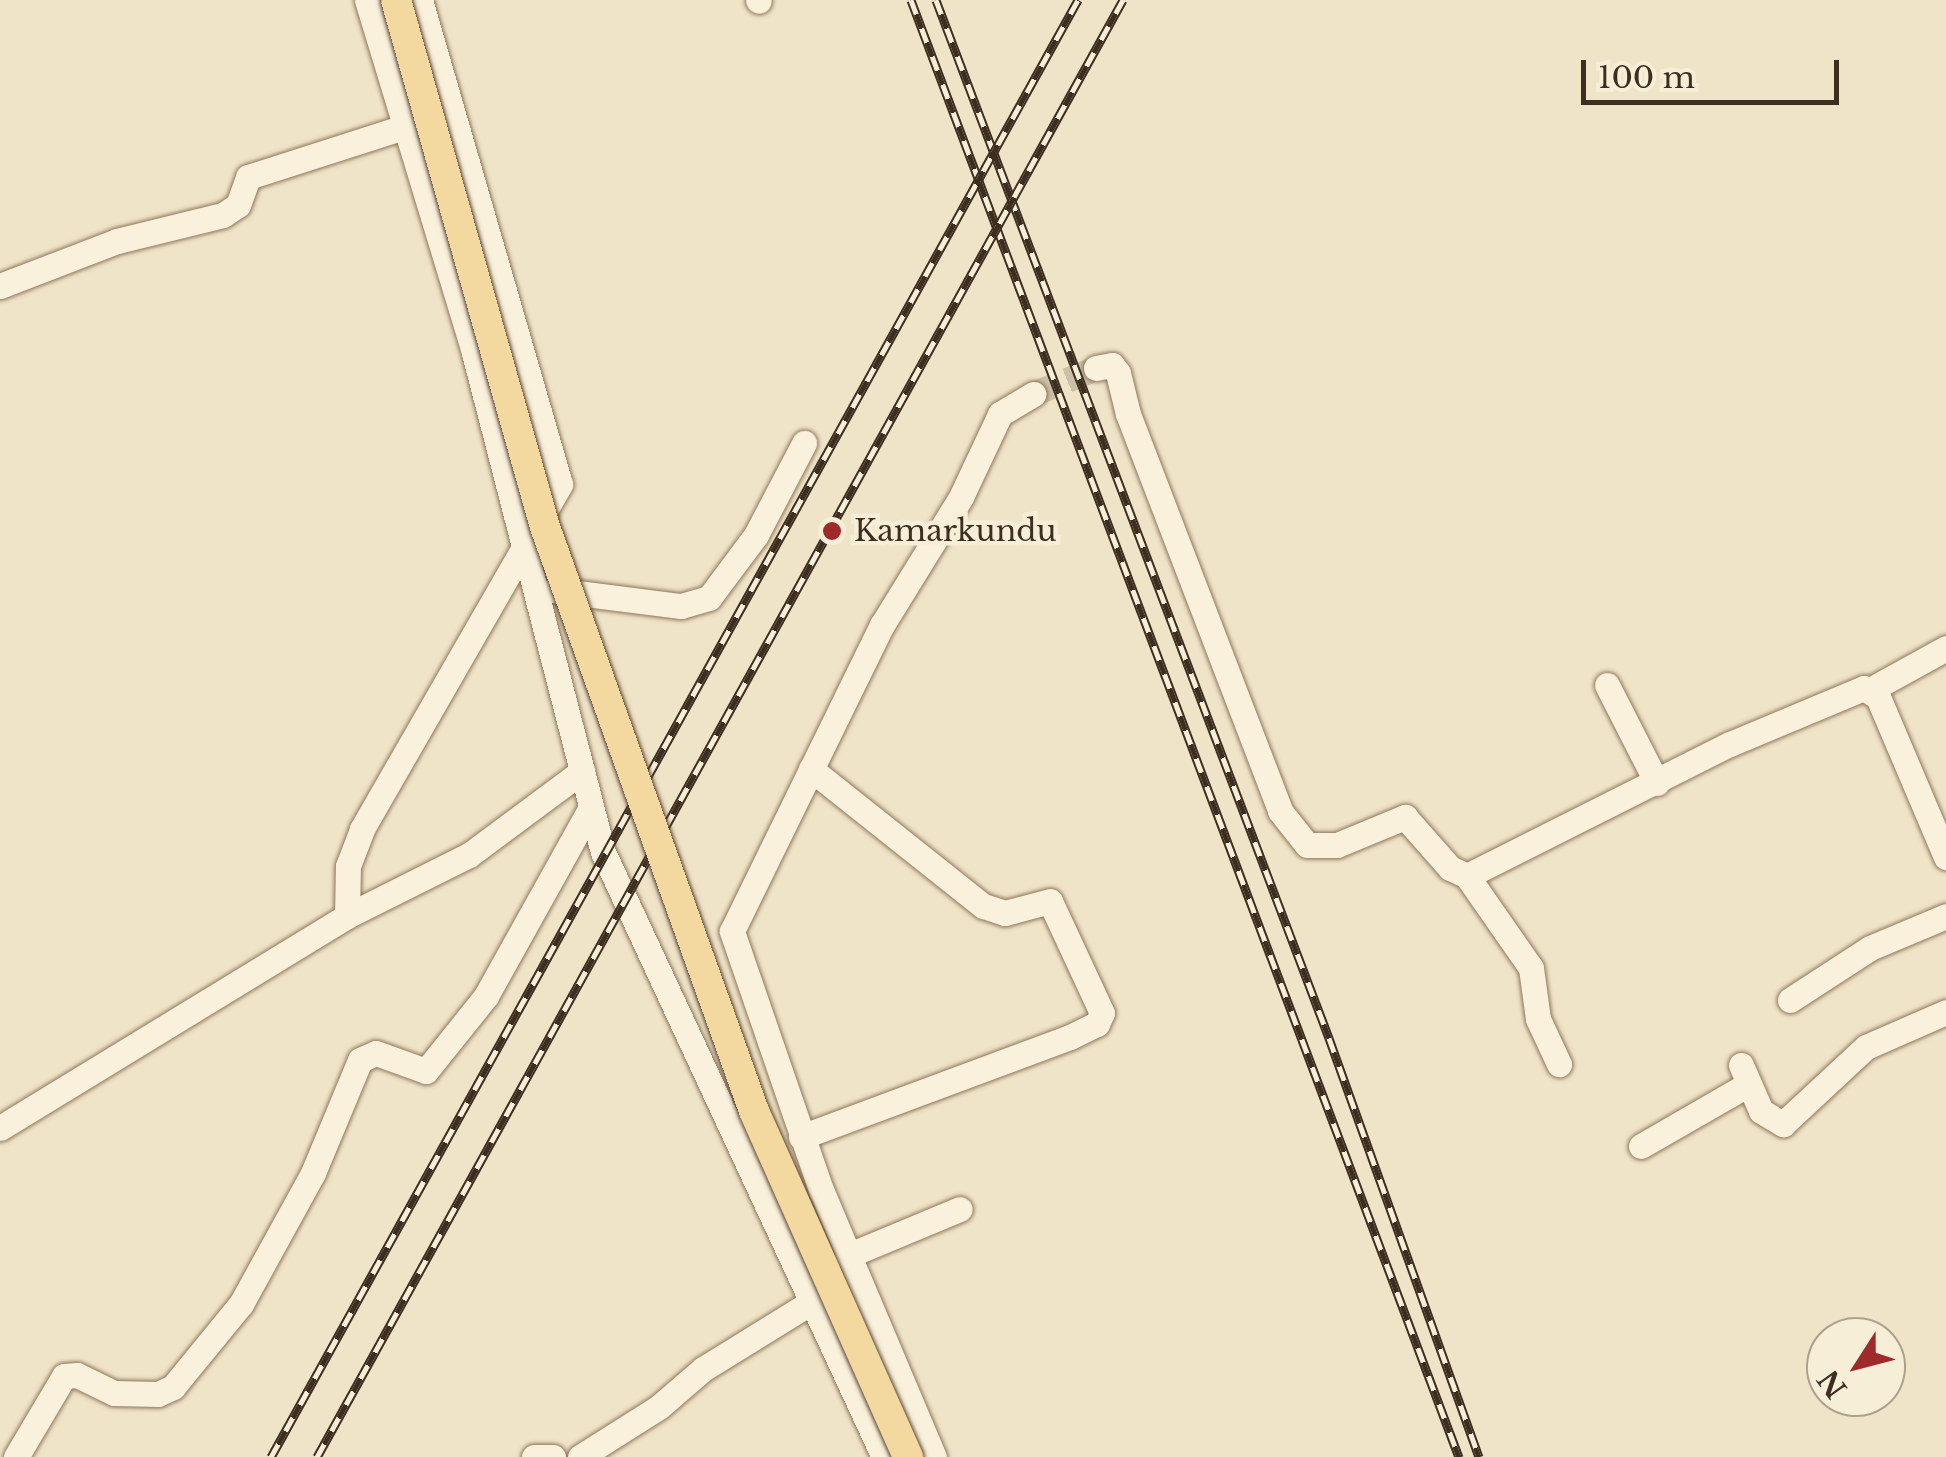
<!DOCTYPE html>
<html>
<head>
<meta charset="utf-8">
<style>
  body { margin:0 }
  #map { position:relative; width:1946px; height:1457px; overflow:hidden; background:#f0e4c8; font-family:"Libre Baskerville",serif }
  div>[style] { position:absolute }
  .minor-tunnel>* { height:25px; margin-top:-12.5px; transform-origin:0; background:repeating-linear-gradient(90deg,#ccc0a6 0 25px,transparent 0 37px) }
  .roads { filter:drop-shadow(0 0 2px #8d765c) drop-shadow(0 0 2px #8d765c) }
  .minor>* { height:25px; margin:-12.5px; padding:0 12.5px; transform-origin:12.5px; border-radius:12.5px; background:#faf1dc }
  .rail>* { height:9px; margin-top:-4.5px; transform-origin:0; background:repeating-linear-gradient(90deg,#f7eed8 0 15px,#3d2e20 0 30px); box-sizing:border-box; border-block:2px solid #3d2e20 }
  .bridges { filter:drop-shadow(0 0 2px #5b4430) drop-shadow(0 0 2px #5b4430) }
  .major-bridge>* { height:30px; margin:-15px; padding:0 15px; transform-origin:15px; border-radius:15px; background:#f3d9a0 }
  .dots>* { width:28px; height:28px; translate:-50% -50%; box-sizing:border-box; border:5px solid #f7eed8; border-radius:50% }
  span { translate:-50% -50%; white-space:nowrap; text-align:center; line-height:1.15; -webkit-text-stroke:9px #f7eed8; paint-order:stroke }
  .poi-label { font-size:30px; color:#3d2e20 }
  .left { translate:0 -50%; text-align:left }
  .north { position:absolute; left:1806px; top:1317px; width:100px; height:100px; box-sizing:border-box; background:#f7eed8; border:2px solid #ada18e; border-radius:50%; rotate:234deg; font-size:28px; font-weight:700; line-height:40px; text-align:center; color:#3d2e20 }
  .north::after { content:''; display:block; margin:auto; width:35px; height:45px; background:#9e2a2b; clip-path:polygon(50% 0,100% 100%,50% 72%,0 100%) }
  .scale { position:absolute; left:1581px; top:60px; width:258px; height:45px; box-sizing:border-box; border:5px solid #3d2e20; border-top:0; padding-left:12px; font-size:30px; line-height:35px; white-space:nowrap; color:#3d2e20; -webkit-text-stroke:8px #f7eed8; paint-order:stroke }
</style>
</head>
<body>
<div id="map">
  <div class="minor-tunnel">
    <div style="left:1033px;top:394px;width:68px;rotate:-22.4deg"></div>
  </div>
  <div class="roads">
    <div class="minor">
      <div style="left:367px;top:0;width:369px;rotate:73.1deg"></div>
      <div style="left:474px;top:353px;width:515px;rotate:75.51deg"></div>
      <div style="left:603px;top:852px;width:667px;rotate:65.09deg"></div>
      <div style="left:758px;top:0;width:1px;rotate:45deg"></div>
      <div style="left:0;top:286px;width:125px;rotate:-21deg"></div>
      <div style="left:117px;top:241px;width:109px;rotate:-13.8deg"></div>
      <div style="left:223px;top:215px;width:18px;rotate:-34deg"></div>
      <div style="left:238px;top:205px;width:30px;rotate:-70deg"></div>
      <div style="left:248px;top:177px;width:164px;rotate:-17.8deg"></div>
      <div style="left:1096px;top:368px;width:16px;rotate:-11deg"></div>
      <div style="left:1112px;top:365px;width:10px;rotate:53deg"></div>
      <div style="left:1118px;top:373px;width:42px;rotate:76.3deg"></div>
      <div style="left:1128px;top:414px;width:425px;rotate:69deg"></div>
      <div style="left:1280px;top:811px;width:43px;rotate:51.5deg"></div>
      <div style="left:1307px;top:845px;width:30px"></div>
      <div style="left:1337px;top:845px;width:74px;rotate:-22.4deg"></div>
      <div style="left:1405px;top:817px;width:68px;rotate:48.6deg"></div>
      <div style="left:1450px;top:868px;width:19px;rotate:25deg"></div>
      <div style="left:1467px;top:876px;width:294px;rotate:-26.7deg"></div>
      <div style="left:1730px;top:744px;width:145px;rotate:-22.7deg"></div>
      <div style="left:1864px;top:688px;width:17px;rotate:33deg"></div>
      <div style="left:1878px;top:697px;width:174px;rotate:67deg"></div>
      <div style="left:554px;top:590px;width:128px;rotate:7.2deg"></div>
      <div style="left:681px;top:606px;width:29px;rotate:-16deg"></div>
      <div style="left:709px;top:598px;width:79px;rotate:-53.3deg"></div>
      <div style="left:756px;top:535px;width:104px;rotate:-62.4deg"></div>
      <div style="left:1607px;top:685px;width:110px;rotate:63deg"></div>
      <div style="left:1870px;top:690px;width:87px;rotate:-28.9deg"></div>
      <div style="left:1467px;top:876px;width:112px;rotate:55.2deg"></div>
      <div style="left:1531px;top:968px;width:51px;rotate:82.2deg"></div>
      <div style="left:1538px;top:1019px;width:50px;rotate:65deg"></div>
      <div style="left:347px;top:916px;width:50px;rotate:-88.9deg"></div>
      <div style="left:348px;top:866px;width:40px;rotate:-69deg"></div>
      <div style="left:362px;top:829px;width:398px;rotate:-60.1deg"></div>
      <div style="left:560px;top:484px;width:504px;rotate:-106.13deg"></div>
      <div style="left:1790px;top:1000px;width:95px;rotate:-33deg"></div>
      <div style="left:1870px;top:948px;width:82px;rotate:-22.8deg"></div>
      <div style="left:1741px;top:1065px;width:50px;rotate:66.5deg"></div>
      <div style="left:1761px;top:1111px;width:26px;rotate:31deg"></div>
      <div style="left:1783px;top:1124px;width:113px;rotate:-42.9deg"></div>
      <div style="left:1866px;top:1047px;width:87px;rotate:-23.6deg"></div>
      <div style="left:0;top:1128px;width:407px;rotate:-31.4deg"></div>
      <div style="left:347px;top:916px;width:136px;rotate:-26.6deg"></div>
      <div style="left:469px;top:855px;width:141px;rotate:-36.6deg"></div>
      <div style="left:801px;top:1137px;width:287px;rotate:-20.4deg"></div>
      <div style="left:1070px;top:1037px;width:30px;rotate:-26deg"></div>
      <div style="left:1097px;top:1024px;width:12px;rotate:-66deg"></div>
      <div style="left:1102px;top:1013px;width:123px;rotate:-114.9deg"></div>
      <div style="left:1050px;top:901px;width:47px;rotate:165.1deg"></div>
      <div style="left:1005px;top:913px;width:23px;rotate:-162deg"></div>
      <div style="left:983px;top:906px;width:220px;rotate:-141.5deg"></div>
      <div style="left:1641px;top:1146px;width:122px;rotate:-29.9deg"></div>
      <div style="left:847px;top:1256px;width:122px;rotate:-22.6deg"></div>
      <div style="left:16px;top:1457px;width:94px;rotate:-59.3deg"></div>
      <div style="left:64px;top:1376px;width:13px;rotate:-4deg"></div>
      <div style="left:77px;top:1375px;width:41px;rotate:25.9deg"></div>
      <div style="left:114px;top:1393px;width:44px;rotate:1.3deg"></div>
      <div style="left:158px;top:1394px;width:17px;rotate:-25deg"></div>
      <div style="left:173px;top:1387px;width:107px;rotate:-50.7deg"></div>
      <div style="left:241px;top:1304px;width:149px;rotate:-61.2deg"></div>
      <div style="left:313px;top:1173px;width:122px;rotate:-67.4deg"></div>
      <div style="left:360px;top:1060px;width:17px;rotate:-24deg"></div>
      <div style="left:376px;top:1053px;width:53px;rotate:19.8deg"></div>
      <div style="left:426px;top:1071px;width:96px;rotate:-51.3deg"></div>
      <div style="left:486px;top:996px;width:216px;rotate:-60.9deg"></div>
      <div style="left:534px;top:1457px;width:19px"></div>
      <div style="left:580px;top:1457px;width:93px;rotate:-32.3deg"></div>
      <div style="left:659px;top:1407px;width:58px;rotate:-40.8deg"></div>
      <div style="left:703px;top:1369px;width:129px;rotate:-31.7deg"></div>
      <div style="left:934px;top:1457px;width:290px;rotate:-112.9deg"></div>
      <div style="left:821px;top:1190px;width:274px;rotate:-109deg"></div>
      <div style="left:732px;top:931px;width:341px;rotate:-63.9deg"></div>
      <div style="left:882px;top:625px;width:150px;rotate:-58.3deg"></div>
      <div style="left:961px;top:497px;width:92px;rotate:-64.8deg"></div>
      <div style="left:1000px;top:414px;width:39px;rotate:-31deg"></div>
    </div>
  </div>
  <div class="rail">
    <div style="left:911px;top:0;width:1557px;rotate:69.39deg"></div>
    <div style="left:936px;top:0;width:1110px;rotate:69.26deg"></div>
    <div style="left:1329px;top:1038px;width:445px;rotate:70.3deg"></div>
    <div style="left:271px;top:1457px;width:1666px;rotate:-61.02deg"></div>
    <div style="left:317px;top:1457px;width:1665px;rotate:-61.05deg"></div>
  </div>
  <div class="bridges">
    <div class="major-bridge">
      <div style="left:396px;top:0;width:548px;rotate:74.21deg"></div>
      <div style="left:545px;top:527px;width:620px;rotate:70.31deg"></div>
      <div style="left:754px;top:1111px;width:379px;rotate:66deg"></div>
    </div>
  </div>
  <div class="dots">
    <div style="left:832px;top:531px;background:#9e2a2b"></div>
  </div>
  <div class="poi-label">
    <span class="left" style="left:854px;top:531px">Kamarkundu</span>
  </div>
  <div class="north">N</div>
  <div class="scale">100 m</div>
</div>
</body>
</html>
